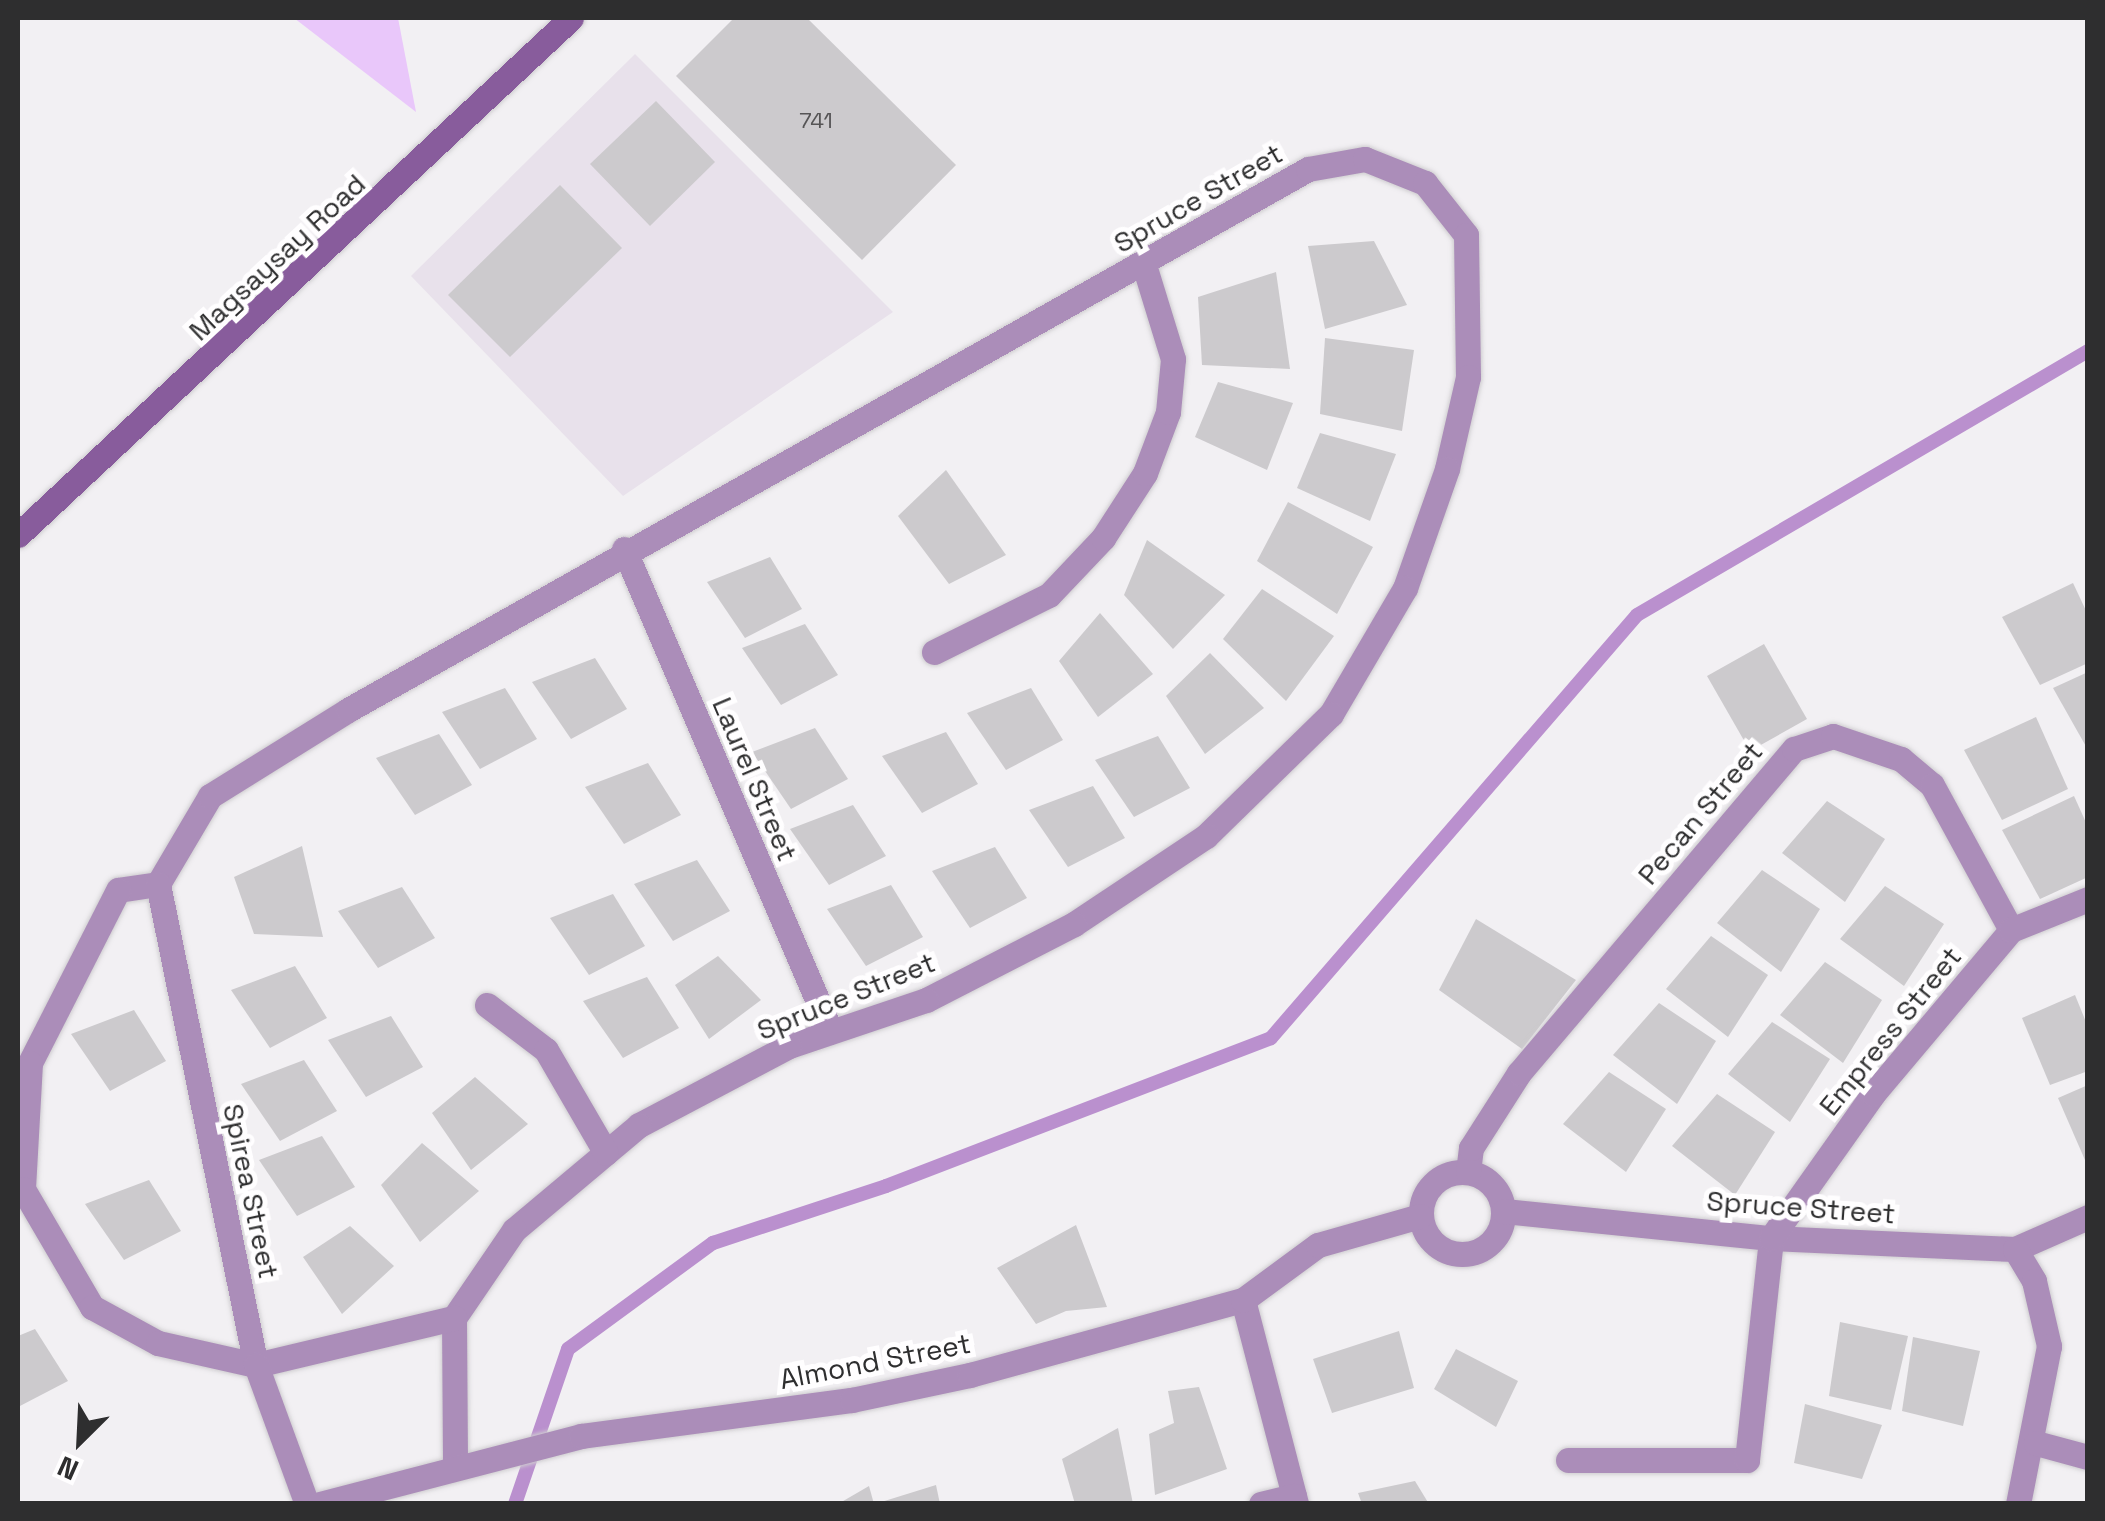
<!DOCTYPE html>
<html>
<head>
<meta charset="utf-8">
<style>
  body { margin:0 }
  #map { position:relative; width:2105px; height:1521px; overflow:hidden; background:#f2f0f3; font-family:"Space Grotesk",sans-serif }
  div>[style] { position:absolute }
  .built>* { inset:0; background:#e8e1eb }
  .green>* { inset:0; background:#e9c7fa }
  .stream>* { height:14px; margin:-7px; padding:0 7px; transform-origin:7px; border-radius:7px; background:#ba90ce }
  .building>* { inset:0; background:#cccacd }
  .roads { filter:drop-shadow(0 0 2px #cfcdd0) drop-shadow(0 0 2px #cfcdd0) }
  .minor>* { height:25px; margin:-12.5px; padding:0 12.5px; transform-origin:12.5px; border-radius:12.5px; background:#ab8db9 }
  .minor>.ring { margin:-12.5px; padding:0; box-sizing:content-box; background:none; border:25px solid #ab8db9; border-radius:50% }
  .secondary>* { height:25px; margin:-12.5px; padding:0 12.5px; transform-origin:12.5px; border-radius:12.5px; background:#885c9c }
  span { translate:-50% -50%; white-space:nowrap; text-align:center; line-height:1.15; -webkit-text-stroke:10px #fffeff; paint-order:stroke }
  .number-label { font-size:22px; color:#565556 }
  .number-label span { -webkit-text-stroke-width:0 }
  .street-label { font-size:28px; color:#2e2e2f }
  .frame { position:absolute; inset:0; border:20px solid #2e2e2f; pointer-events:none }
  .north { position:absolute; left:30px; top:1391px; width:100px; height:100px; -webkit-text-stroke:8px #fffeff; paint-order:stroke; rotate:204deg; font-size:28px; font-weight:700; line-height:40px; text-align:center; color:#2e2e2f }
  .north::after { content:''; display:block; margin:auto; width:35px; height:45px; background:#2e2e2f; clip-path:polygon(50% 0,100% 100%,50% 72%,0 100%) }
</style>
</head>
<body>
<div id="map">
  <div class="built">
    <div style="clip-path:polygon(635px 54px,893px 312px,623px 496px,411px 276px)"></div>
  </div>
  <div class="green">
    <div style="clip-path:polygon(294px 18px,398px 18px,416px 112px)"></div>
  </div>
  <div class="stream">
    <div style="left:515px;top:1504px;width:164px;rotate:-71.1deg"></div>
    <div style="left:568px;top:1349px;width:180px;rotate:-36.2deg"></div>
    <div style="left:713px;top:1243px;width:182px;rotate:-18.2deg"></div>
    <div style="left:886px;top:1186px;width:412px;rotate:-21deg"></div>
    <div style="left:1271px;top:1038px;width:559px;rotate:-49.13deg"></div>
    <div style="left:1637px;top:615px;width:523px;rotate:-30.34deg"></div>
  </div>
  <div class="building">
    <div style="clip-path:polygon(734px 18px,807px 18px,956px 165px,862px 260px,676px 76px)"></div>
    <div style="clip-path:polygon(656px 101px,715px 162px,650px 226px,590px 164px)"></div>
    <div style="clip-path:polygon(560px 185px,622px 248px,510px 357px,448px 295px)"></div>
    <div style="clip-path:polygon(1374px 241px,1407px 305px,1325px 329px,1308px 246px)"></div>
    <div style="clip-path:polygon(1276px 272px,1290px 369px,1202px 365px,1198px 297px)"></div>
    <div style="clip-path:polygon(1325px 338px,1414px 350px,1402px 431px,1320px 414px)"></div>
    <div style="clip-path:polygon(1218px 382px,1293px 403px,1267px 470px,1195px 437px)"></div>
    <div style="clip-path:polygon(1320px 433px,1396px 454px,1370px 521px,1297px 488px)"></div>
    <div style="clip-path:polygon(946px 470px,1006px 555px,949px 584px,898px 516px)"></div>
    <div style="clip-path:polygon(1288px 502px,1373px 547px,1337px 614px,1257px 561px)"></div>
    <div style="clip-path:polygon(1147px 540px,1225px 595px,1173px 649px,1124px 595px)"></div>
    <div style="clip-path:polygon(770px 557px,802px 609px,745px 638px,707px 582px)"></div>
    <div style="clip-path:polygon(2073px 583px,2088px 615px,2088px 663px,2040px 685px,2002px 617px)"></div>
    <div style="clip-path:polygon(1262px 589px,1334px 636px,1286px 701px,1223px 639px)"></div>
    <div style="clip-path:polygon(1100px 613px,1153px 674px,1098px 717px,1059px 661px)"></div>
    <div style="clip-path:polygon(805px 624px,838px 675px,781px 705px,742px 648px)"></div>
    <div style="clip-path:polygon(1764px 644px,1807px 719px,1750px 751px,1707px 676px)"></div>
    <div style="clip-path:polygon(1210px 653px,1264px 708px,1205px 754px,1166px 696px)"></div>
    <div style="clip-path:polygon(595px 658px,627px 709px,571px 739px,532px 682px)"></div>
    <div style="clip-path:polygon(2088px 672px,2088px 750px,2053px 688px)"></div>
    <div style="clip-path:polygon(505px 688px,537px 739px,480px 769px,442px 712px)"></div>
    <div style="clip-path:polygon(1031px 688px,1063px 740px,1006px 770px,967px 713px)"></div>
    <div style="clip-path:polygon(2036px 717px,2068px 789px,2002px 820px,1964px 750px)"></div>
    <div style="clip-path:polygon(815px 728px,848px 779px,791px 809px,752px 752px)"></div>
    <div style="clip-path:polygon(946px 732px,978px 784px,922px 813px,882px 756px)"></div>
    <div style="clip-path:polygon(439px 734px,472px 785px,415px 815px,376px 758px)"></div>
    <div style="clip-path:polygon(1158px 736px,1190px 788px,1134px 817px,1095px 760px)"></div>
    <div style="clip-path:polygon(648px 763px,681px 815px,624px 844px,585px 787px)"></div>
    <div style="clip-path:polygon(1093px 786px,1125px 838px,1068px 867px,1029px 810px)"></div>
    <div style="clip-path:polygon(2074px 796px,2088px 827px,2088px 877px,2040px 899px,2002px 830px)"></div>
    <div style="clip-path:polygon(1827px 801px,1885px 839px,1845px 902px,1782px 853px)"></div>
    <div style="clip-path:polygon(853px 805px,886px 856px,829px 885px,790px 829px)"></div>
    <div style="clip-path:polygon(302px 846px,323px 937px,254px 934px,234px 877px)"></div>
    <div style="clip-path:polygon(995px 847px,1027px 898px,970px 928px,932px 871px)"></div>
    <div style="clip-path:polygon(697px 860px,730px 911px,673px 941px,634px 884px)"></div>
    <div style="clip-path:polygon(1762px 870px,1820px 909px,1781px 972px,1717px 923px)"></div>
    <div style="clip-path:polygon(891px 885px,923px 937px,866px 966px,827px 909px)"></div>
    <div style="clip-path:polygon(1885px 886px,1944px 924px,1904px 986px,1840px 939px)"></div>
    <div style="clip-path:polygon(402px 887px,435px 938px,378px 968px,338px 911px)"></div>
    <div style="clip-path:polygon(613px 894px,645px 946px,589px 975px,550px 918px)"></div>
    <div style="clip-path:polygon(1476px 919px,1576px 980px,1522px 1049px,1439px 990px)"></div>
    <div style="clip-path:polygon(1711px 936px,1768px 975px,1728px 1037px,1666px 989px)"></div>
    <div style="clip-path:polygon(718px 956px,761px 1000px,709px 1039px,675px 985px)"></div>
    <div style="clip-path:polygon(1825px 962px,1882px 1000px,1843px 1063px,1780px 1015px)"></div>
    <div style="clip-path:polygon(295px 966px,327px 1018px,270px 1048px,231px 990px)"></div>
    <div style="clip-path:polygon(647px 977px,679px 1028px,623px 1058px,583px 1001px)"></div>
    <div style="clip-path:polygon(2075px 995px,2088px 1027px,2088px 1071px,2050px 1085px,2022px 1018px)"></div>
    <div style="clip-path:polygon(1659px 1003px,1716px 1041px,1677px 1104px,1613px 1055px)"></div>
    <div style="clip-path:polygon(134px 1010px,166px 1061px,110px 1091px,71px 1034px)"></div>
    <div style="clip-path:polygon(391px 1016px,423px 1067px,366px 1097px,328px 1040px)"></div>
    <div style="clip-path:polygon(1772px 1022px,1830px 1059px,1790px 1122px,1728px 1074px)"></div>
    <div style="clip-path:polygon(304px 1060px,337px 1111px,280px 1141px,241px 1084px)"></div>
    <div style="clip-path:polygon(1609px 1072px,1666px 1109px,1626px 1172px,1563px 1124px)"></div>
    <div style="clip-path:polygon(475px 1077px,528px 1124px,471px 1170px,432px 1113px)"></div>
    <div style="clip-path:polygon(2088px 1085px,2088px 1167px,2058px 1098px)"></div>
    <div style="clip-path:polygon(1717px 1094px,1775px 1132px,1735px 1195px,1672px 1146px)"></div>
    <div style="clip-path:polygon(322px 1136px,355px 1187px,297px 1216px,259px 1160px)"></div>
    <div style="clip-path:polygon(422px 1143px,479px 1191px,420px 1242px,381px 1185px)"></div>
    <div style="clip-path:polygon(149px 1180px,181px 1231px,124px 1260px,85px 1204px)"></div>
    <div style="clip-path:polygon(1076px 1225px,1107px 1307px,1066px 1311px,1036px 1324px,997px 1268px)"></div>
    <div style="clip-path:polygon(350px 1226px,394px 1266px,342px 1314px,303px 1257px)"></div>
    <div style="clip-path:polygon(1840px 1322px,1908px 1336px,1891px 1410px,1829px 1396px)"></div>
    <div style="clip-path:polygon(35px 1329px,68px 1381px,18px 1407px,18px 1336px)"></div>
    <div style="clip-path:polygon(1399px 1331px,1414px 1388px,1332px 1413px,1313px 1359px)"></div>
    <div style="clip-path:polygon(1913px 1337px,1980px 1351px,1963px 1426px,1902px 1411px)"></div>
    <div style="clip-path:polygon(1456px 1349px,1518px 1381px,1496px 1427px,1434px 1389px)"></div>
    <div style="clip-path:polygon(1199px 1387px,1227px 1469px,1155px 1495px,1149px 1434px,1174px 1423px,1168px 1391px)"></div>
    <div style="clip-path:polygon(1805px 1404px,1882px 1425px,1862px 1479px,1794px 1463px)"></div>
    <div style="clip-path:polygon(1118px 1428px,1133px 1504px,1075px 1504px,1062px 1459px)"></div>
    <div style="clip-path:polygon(1415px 1481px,1429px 1504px,1362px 1504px,1358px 1493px)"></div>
    <div style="clip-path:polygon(936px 1485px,940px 1504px,878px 1504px,878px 1503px)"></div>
    <div style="clip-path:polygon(869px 1486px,874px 1504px,838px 1504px)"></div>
  </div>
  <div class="roads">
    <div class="minor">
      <div style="left:624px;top:549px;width:525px;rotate:66.8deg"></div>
      <div style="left:934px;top:652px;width:128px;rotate:-26.4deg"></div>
      <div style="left:1049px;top:595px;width:79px;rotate:-46.5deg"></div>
      <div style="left:1103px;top:538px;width:77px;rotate:-57.1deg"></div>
      <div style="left:1145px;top:473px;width:65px;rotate:-69.3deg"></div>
      <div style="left:1168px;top:412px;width:53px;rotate:-84.6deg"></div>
      <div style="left:1173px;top:359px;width:98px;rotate:-107.1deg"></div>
      <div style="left:158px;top:884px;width:102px;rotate:-59.4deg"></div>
      <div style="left:210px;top:796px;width:163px;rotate:-31.9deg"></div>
      <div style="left:348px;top:710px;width:1102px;rotate:-29.4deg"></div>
      <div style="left:1308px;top:169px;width:58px;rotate:-10deg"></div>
      <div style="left:1365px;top:159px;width:65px;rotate:21.8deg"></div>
      <div style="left:1425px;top:183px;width:66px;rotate:51.7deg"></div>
      <div style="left:1466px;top:235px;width:142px;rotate:89.2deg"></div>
      <div style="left:1468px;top:377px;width:94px;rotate:102.9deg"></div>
      <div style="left:1447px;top:469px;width:126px;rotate:109.4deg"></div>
      <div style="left:1405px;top:588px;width:146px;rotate:120.4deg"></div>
      <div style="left:1331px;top:714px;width:175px;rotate:135.7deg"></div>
      <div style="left:1206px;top:836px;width:159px;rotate:146.3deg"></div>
      <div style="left:1074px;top:924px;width:166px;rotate:152.8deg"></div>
      <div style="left:926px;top:1000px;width:145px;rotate:161.4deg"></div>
      <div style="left:789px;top:1046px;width:170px;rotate:152.2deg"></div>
      <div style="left:639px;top:1125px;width:163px;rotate:140deg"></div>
      <div style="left:514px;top:1230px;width:107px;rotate:124.3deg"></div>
      <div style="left:454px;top:1318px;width:146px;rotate:89.6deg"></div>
      <div style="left:158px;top:884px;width:40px;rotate:171.5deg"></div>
      <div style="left:118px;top:890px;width:194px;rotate:117deg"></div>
      <div style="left:30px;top:1063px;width:126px;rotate:93.2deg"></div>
      <div style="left:23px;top:1189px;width:137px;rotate:59.7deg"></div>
      <div style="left:92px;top:1307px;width:75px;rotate:28.6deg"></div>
      <div style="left:158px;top:1343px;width:100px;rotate:12.7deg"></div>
      <div style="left:256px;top:1365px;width:204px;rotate:-13.4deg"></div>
      <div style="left:158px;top:884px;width:491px;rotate:78.5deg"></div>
      <div style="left:256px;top:1365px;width:148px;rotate:69.9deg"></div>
      <div style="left:487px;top:1005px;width:74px;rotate:37.3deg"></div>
      <div style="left:546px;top:1050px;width:119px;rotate:59.8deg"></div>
      <div class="ring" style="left:1421px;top:1172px;width:57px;height:57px"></div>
      <div style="left:1468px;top:1172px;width:24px;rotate:-83deg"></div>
      <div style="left:1471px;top:1148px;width:89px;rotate:-57.4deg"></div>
      <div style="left:1519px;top:1073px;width:425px;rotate:-49.7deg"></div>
      <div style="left:1794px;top:749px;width:41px;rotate:-18.4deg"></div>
      <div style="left:1833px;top:736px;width:72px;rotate:18.7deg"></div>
      <div style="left:1901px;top:759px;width:40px;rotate:40deg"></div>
      <div style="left:1932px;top:785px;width:165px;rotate:61.4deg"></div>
      <div style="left:1504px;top:1211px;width:268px;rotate:5.8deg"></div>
      <div style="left:1771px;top:1238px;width:244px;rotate:2.6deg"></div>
      <div style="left:2015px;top:1249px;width:80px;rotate:-23.7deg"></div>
      <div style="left:2015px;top:1249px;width:37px;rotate:59deg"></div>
      <div style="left:2034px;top:1281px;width:67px;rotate:77deg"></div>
      <div style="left:2049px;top:1346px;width:161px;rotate:101.1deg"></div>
      <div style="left:1243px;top:1300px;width:211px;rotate:75.4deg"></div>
      <div style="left:2036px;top:1443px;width:54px;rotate:15.1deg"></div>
      <div style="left:1568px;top:1460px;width:179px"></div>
      <div style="left:1747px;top:1460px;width:223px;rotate:-83.8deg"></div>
      <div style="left:1771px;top:1238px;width:176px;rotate:-54.7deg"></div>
      <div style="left:1873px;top:1094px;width:214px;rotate:-49.9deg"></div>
      <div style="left:2011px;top:930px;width:83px;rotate:-21.9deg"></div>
      <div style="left:320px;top:1504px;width:270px;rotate:-14.6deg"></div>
      <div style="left:581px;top:1436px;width:273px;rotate:-7.6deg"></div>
      <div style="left:852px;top:1400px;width:121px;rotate:-12deg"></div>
      <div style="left:970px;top:1375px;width:283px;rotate:-15.4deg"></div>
      <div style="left:1243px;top:1300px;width:93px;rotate:-36.3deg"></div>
      <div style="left:1318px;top:1245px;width:106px;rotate:-15.9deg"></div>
      <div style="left:1261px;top:1504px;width:34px;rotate:-14deg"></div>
    </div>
    <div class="secondary">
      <div style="left:18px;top:535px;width:757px;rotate:-43.07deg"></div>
    </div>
  </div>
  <div class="number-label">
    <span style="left:816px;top:121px">741</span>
  </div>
  <div class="street-label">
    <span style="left:1198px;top:198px;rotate:-30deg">Spruce Street</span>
    <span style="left:277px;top:257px;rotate:-43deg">Magsaysay Road</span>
    <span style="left:755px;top:779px;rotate:67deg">Laurel Street</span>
    <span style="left:1700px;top:813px;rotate:-50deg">Pecan Street</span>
    <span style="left:846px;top:996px;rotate:-22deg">Spruce Street</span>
    <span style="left:1890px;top:1031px;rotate:-51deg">Empress Street</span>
    <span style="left:251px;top:1191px;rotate:78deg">Spirea Street</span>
    <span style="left:1801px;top:1207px;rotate:4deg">Spruce Street</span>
    <span style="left:875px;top:1361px;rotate:-11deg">Almond Street</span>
  </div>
  <div class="frame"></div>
  <div class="north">N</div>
</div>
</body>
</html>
